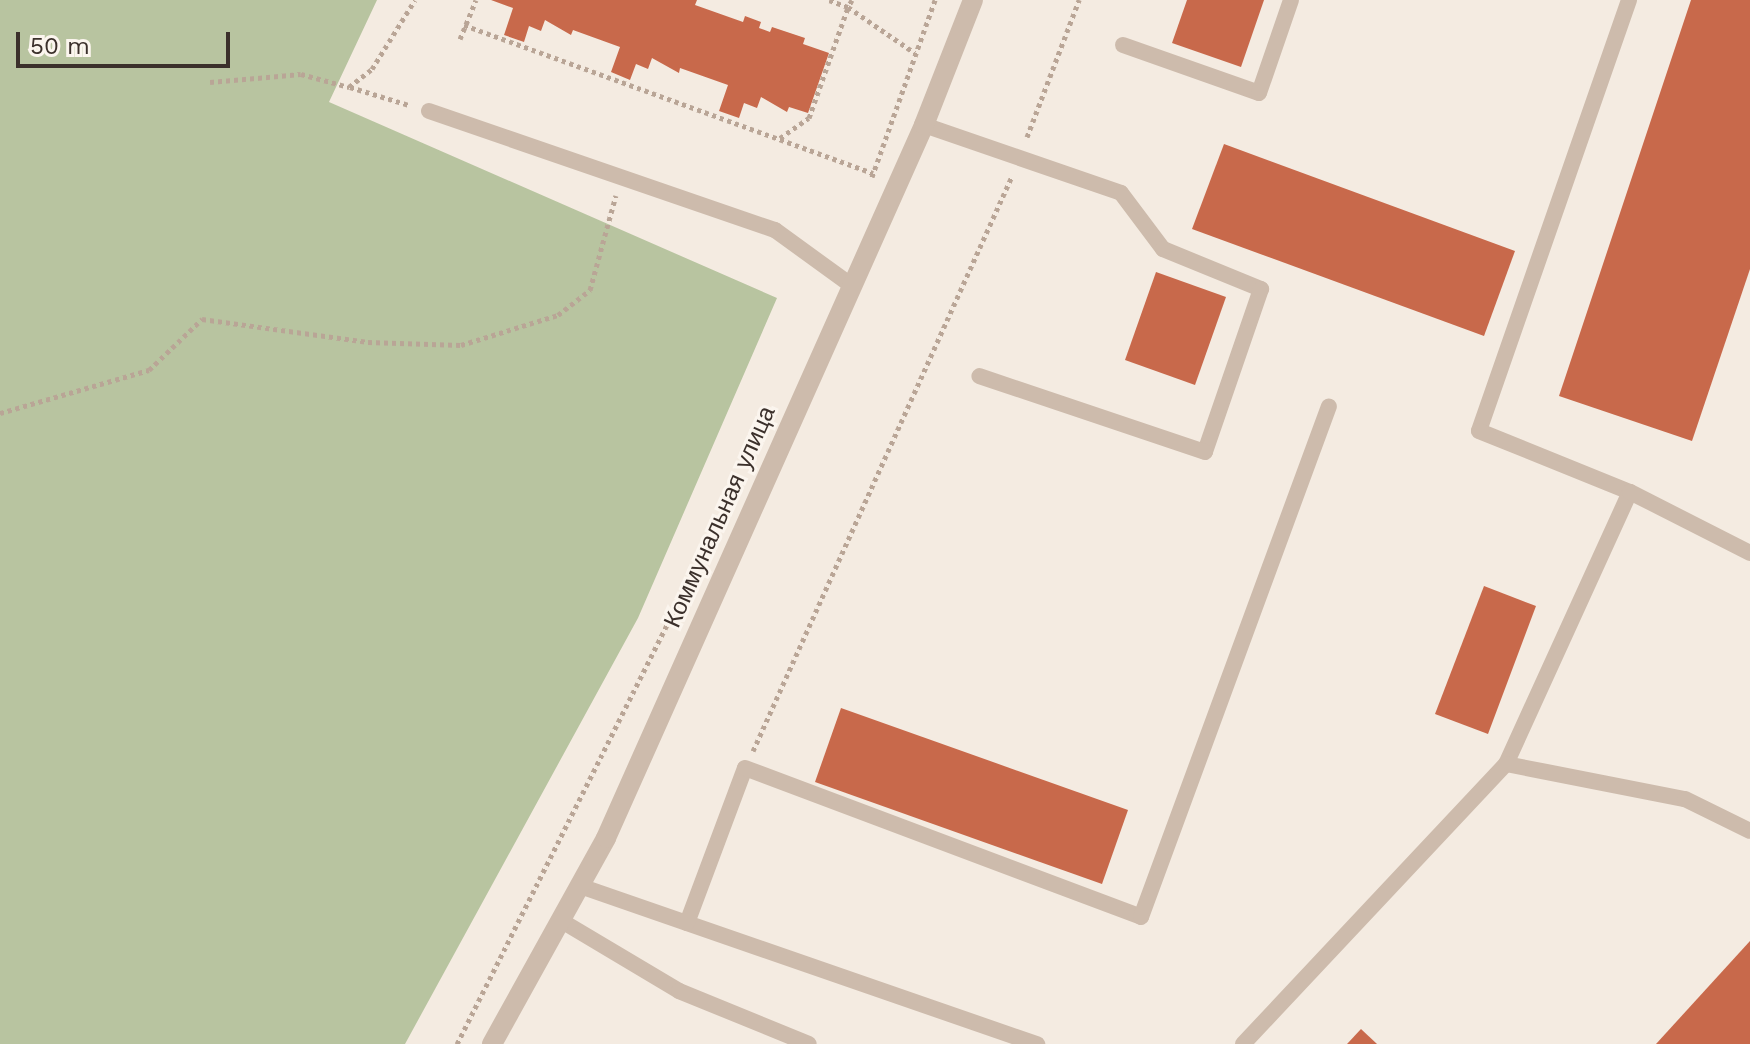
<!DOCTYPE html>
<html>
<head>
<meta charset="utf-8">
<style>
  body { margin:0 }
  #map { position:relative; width:1750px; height:1044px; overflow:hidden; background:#f4ebe1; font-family:"Work Sans",sans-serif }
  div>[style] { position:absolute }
  .green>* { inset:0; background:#b8c4a0 }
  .building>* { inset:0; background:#c8694b }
  .path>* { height:5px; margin-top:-2.5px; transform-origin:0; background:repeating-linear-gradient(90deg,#b9a596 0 4px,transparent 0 8px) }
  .service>* { height:16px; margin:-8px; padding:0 8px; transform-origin:8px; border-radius:8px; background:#cdbbac }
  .tertiary>* { height:20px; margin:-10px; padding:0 10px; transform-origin:10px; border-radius:10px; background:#cdbbac }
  span { translate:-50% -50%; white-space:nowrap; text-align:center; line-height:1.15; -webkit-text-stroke:6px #fbf5ee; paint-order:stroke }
  .street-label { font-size:24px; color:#3b302b }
  .scale { position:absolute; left:16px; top:32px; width:214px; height:36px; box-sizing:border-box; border:4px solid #3b302b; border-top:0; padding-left:10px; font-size:24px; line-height:28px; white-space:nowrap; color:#3b302b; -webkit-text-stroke:6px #fbf5ee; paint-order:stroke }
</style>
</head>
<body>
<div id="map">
  <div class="green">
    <div style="clip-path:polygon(0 0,377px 0,329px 102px,777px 298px,638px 618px,405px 1044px,0 1044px)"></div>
  </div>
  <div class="building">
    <div style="clip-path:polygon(491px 0,697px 0,695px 5px,743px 22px,745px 16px,761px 22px,759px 28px,770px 32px,772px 27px,805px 38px,803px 44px,829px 53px,808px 113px,789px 107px,787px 112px,761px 97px,757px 108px,744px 103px,739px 118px,719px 111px,728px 85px,680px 68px,679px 73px,652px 58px,648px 69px,636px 64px,630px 80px,611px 72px,620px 47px,573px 30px,571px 35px,545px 20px,541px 31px,529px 26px,524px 42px,504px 35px,513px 8px)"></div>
    <div style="clip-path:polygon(1187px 0,1264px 0,1241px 67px,1172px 43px)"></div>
    <div style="clip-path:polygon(1691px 0,1750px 0,1750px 269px,1692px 441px,1559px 396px)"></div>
    <div style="clip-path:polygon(1224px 144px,1515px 251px,1484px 336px,1192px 229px)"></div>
    <div style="clip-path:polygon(1156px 272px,1226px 297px,1195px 385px,1125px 360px)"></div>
    <div style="clip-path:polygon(1484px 586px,1536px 606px,1488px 734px,1435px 714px)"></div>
    <div style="clip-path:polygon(841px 708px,1128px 810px,1102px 884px,815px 782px)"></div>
    <div style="clip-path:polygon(1750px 941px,1750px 1044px,1656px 1044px)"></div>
    <div style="clip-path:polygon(1361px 1029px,1377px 1044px,1347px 1044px)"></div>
  </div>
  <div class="path">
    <div style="left:852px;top:0;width:8px;rotate:120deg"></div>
    <div style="left:848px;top:7px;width:81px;rotate:34.5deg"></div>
    <div style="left:464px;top:25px;width:435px;rotate:19.9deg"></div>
    <div style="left:460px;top:39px;width:42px;rotate:-67.7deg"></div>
    <div style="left:210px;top:82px;width:91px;rotate:-5deg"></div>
    <div style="left:301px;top:74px;width:50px;rotate:15.2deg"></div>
    <div style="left:349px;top:87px;width:29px;rotate:-38deg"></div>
    <div style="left:372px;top:69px;width:81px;rotate:-58.1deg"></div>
    <div style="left:350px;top:87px;width:62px;rotate:17deg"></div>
    <div style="left:1027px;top:137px;width:147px;rotate:-69.2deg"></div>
    <div style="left:780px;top:138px;width:35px;rotate:-35deg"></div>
    <div style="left:809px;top:118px;width:118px;rotate:-70.6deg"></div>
    <div style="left:848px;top:7px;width:20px;rotate:-160deg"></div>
    <div style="left:872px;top:177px;width:188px;rotate:-70.4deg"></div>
    <div style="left:0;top:413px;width:155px;rotate:-16.1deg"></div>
    <div style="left:149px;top:370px;width:74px;rotate:-43.9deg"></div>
    <div style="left:202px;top:319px;width:168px;rotate:7.9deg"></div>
    <div style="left:368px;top:342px;width:93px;rotate:1.8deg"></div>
    <div style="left:461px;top:345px;width:102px;rotate:-17.2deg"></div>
    <div style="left:558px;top:315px;width:41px;rotate:-38deg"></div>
    <div style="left:590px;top:290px;width:98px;rotate:-74.7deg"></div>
    <div style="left:753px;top:751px;width:631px;rotate:-65.75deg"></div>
    <div style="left:457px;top:1044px;width:563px;rotate:-63.39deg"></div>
  </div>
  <div class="service">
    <div style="left:1629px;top:0;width:456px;rotate:109.2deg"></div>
    <div style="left:1479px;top:431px;width:163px;rotate:22deg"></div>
    <div style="left:1123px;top:45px;width:144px;rotate:19.4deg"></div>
    <div style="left:1259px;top:93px;width:98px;rotate:-71deg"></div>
    <div style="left:429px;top:111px;width:366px;rotate:19deg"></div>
    <div style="left:775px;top:230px;width:95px;rotate:36deg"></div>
    <div style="left:924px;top:125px;width:208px;rotate:19deg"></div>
    <div style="left:1121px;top:193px;width:70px;rotate:53.1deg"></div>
    <div style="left:1163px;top:249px;width:106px;rotate:22.2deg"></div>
    <div style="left:1261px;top:289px;width:172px;rotate:109deg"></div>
    <div style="left:1205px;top:452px;width:238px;rotate:-161.4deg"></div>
    <div style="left:1506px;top:764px;width:299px;rotate:-65.5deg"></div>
    <div style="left:1630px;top:492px;width:135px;rotate:26.9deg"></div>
    <div style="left:580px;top:886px;width:484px;rotate:19.1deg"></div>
    <div style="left:560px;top:920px;width:139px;rotate:30.8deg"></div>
    <div style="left:679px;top:991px;width:140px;rotate:22.2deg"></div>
    <div style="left:687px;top:923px;width:165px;rotate:-69.5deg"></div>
    <div style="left:745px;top:768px;width:423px;rotate:20.6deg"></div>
    <div style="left:1141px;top:917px;width:544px;rotate:-69.8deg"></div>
    <div style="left:1243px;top:1044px;width:384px;rotate:-46.8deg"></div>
    <div style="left:1506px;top:764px;width:182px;rotate:11.1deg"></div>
    <div style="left:1685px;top:799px;width:72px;rotate:26.2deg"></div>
  </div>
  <div class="tertiary">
    <div style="left:492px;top:1044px;width:235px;rotate:-61deg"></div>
    <div style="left:606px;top:838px;width:781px;rotate:-65.96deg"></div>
    <div style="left:924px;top:125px;width:134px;rotate:-68.6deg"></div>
  </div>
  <div class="street-label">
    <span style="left:720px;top:517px;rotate:-66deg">Коммунальная улица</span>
  </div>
  <div class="scale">50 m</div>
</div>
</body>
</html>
